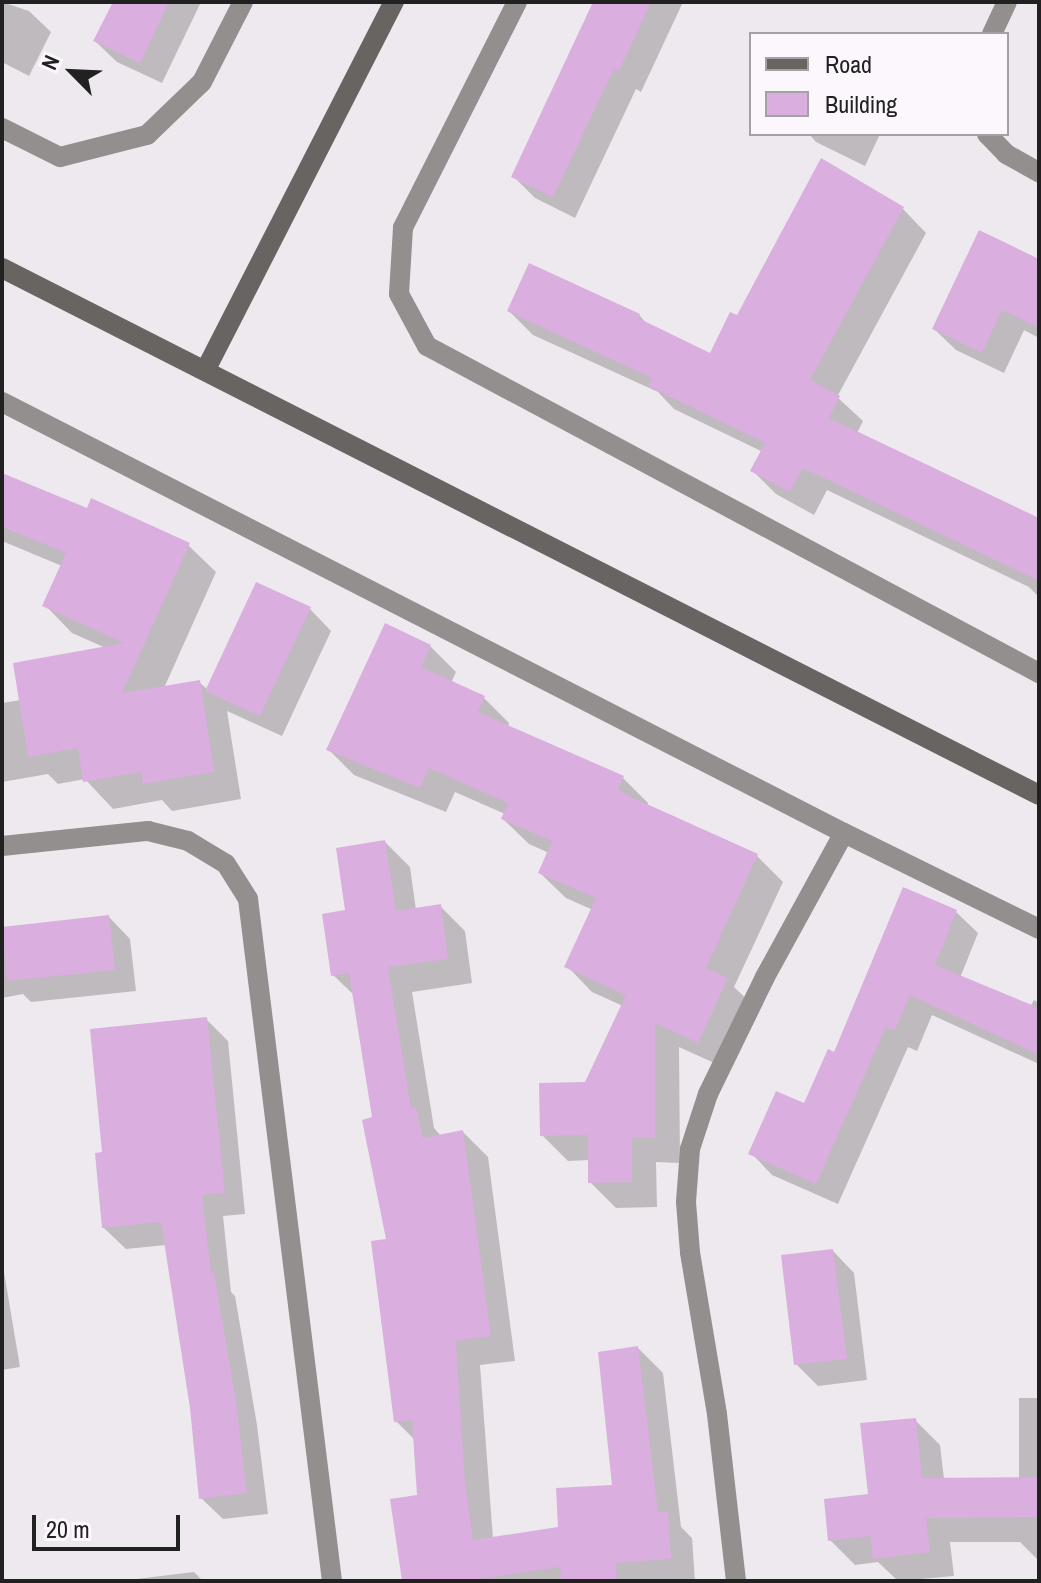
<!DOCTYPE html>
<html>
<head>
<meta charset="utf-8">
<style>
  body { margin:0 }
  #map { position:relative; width:1041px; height:1583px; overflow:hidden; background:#eee9ee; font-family:"Archivo Narrow",sans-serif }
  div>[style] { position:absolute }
  .shadow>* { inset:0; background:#0003 }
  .building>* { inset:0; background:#daaedf }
  .lane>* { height:20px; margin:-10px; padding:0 10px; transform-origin:10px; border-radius:10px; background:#928f8e }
  .street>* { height:20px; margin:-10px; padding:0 10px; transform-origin:10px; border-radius:10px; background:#928f8e }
  .secondary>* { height:20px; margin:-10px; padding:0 10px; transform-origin:10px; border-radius:10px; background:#676462 }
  span { translate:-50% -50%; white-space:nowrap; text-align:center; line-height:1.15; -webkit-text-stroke:7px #fbf7fc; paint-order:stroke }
  .frame { position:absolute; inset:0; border:4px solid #222122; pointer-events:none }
  .legend { position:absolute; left:749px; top:32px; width:260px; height:104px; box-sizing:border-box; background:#fbf7fc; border:2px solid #a4a1a5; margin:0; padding:10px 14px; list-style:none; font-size:24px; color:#222122 }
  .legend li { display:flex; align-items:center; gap:16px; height:40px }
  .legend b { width:40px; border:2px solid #a4a1a5 }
  .north { position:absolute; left:32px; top:32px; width:80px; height:80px; -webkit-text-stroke:6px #fbf7fc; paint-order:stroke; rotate:294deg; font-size:22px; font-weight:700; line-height:32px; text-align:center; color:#222122 }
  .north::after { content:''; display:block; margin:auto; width:28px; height:36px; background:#222122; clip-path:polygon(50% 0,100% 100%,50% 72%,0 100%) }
  .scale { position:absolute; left:32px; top:1515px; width:148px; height:36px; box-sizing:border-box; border:4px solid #222122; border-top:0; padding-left:10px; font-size:24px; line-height:28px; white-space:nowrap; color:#222122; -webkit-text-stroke:6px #fbf7fc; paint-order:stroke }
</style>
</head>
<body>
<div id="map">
  <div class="shadow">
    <div style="clip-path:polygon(2px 2px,29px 11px,51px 32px,29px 76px,2px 62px)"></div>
    <div style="clip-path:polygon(116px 2px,201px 2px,162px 83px,117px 62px,95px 41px)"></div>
    <div style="clip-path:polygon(595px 2px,683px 2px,641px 92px,636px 89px,575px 218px,535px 198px,513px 176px)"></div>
    <div style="clip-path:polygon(809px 134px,880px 134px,865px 166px,816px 142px)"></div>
    <div style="clip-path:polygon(903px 209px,926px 233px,837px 397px,863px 421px,857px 433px,1039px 528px,1039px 597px,1029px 587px,827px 490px,814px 515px,776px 494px,753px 471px,763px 452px,674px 409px,658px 392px,533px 335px,509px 311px,639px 315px,649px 326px,711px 356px,738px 318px)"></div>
    <div style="clip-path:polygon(1039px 261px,1039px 338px,1024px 330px,1004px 373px,956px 350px,934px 329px)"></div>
    <div style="clip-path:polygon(2px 476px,88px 511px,188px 545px,216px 572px,164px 688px,199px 682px,208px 690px,310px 609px,331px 631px,282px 736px,227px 711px,241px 799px,172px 811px,162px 800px,113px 809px,85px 779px,58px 784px,48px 774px,2px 782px,2px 703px,21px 700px,106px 648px,72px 633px,45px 605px,62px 566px,2px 541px)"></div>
    <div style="clip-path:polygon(430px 646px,456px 672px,451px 683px,484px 698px,509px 723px,508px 727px,623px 778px,648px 803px,647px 806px,757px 856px,783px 882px,734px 987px,753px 1005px,723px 1067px,679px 1047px,680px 1163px,656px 1162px,657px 1207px,616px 1208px,590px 1182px,590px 1160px,568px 1161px,542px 1135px,586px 1084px,623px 1006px,592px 992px,567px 966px,593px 910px,566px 898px,540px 873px,549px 853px,529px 844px,503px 819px,505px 814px,455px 792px,446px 812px,354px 775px,328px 749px)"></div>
    <div style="clip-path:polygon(385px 842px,410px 867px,416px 910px,440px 906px,465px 931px,472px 983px,412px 992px,434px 1128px,440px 1135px,463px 1132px,488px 1157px,515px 1361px,480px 1365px,493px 1539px,560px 1529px,615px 1486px,638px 1348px,663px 1373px,681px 1527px,692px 1538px,695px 1581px,404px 1581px,419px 1497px,416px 1441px,396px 1421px,389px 1241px,375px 1119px,355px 996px,333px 975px,347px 912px)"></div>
    <div style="clip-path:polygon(956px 912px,978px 933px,960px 978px,1030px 1007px,1034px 1000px,1039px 1003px,1039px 1064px,932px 1015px,917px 1051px,908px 1047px,838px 1204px,772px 1175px,751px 1153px,805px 1106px,835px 1055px)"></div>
    <div style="clip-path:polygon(109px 917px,130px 939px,136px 991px,31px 1002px,23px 994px,2px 998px,2px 930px)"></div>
    <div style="clip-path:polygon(206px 1019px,228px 1041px,245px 1214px,223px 1216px,231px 1292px,235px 1296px,257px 1425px,268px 1514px,223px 1519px,201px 1498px,192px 1408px,166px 1245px,126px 1249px,104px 1228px,104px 1154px)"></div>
    <div style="clip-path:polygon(833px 1251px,854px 1273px,867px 1380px,818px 1386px,796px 1364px)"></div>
    <div style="clip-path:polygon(2px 1260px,20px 1367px,2px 1370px)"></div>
    <div style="clip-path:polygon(1019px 1398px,1039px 1398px,1039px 1561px,1020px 1542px,950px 1542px,954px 1576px,898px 1581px,878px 1562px,855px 1565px,830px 1540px,870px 1495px,915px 1420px,940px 1445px,944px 1479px,1019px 1479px)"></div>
    <div style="clip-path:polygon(194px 1572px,203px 1581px,120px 1581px)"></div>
  </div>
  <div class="building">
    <div style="clip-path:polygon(113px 2px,169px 2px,140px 63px,93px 41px)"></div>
    <div style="clip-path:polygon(593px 2px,651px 2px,619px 71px,614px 69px,553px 197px,511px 177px)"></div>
    <div style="clip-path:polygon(821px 158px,904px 207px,810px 380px,840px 396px,829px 418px,1039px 518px,1039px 581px,803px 468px,790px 492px,750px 471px,765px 443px,648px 386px,652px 378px,507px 311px,529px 263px,640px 314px,638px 318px,710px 353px,730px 312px,737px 315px)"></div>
    <div style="clip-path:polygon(979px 230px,1039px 259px,1039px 328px,1002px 310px,982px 353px,932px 329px)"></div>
    <div style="clip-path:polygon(2px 473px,87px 508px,91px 498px,190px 543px,122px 693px,200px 680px,214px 772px,143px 784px,141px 772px,83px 782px,78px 748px,28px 757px,13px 663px,124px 643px,42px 606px,66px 553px,2px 527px)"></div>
    <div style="clip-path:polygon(256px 582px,311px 607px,260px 716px,205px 691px)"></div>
    <div style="clip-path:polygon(385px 623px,431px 645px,421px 667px,485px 696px,478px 712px,624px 776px,618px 789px,629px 796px,758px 854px,706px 968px,728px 978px,698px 1043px,655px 1023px,655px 1138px,632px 1138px,632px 1182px,588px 1183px,588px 1135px,540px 1136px,539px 1083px,585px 1082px,626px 995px,564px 967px,596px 898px,538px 873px,552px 841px,501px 819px,508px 803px,429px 768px,420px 788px,326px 750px)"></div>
    <div style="clip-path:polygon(385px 840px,396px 911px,441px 904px,448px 959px,388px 967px,411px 1108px,416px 1107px,423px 1138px,463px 1130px,491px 1336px,456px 1341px,465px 1484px,473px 1540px,558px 1527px,556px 1488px,612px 1485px,598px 1352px,638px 1346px,658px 1512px,668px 1511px,671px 1559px,616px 1563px,617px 1581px,561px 1581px,560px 1567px,464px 1581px,402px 1581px,390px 1499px,417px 1495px,412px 1420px,394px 1422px,371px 1241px,386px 1239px,362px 1120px,372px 1117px,349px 973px,331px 976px,322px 914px,345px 910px,336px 848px)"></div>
    <div style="clip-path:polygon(903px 887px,957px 910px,935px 965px,1039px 1008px,1039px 1055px,910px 995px,895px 1030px,886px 1027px,816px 1184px,748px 1154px,776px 1091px,804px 1103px,828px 1049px,834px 1052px)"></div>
    <div style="clip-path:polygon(109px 915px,115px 970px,7px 981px,2px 927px)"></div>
    <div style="clip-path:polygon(207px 1017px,225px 1193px,202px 1195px,211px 1273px,214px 1272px,236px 1402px,247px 1493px,199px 1499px,190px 1408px,161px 1222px,102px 1228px,95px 1153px,102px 1152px,90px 1029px)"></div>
    <div style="clip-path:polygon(833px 1249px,847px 1359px,794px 1365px,781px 1255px)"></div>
    <div style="clip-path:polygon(916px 1418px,922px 1478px,1039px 1477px,1039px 1517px,926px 1518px,930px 1552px,873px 1559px,870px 1536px,828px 1541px,824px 1499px,868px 1494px,860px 1423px)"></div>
  </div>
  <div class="lane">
    <div style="left:2px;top:128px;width:65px;rotate:26.6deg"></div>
    <div style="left:60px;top:157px;width:90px;rotate:-14.2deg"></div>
    <div style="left:147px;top:135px;width:76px;rotate:-43.9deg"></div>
    <div style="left:202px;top:82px;width:90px;rotate:-62.9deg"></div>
    <div style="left:2px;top:402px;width:946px;rotate:27.11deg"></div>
    <div style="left:844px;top:833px;width:217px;rotate:26.2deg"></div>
  </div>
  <div class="street">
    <div style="left:517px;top:2px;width:253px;rotate:116.8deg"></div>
    <div style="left:403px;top:228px;width:66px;rotate:93.5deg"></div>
    <div style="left:399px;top:294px;width:59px;rotate:61.7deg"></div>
    <div style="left:427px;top:346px;width:694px;rotate:28.12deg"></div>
    <div style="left:992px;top:34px;width:35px;rotate:-65deg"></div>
    <div style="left:987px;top:134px;width:28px;rotate:46deg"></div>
    <div style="left:1006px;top:154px;width:38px;rotate:29deg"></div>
    <div style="left:2px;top:846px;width:147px;rotate:-5.9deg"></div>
    <div style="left:148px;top:831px;width:41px;rotate:14deg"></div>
    <div style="left:188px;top:841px;width:44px;rotate:31.2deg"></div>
    <div style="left:226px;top:864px;width:41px;rotate:57.8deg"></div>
    <div style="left:248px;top:899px;width:687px;rotate:82.98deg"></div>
    <div style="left:736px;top:1581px;width:168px;rotate:-96.5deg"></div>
    <div style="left:717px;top:1414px;width:164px;rotate:-99.5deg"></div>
    <div style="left:690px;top:1252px;width:50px;rotate:-94.6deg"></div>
    <div style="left:686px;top:1202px;width:53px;rotate:-85.7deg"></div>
    <div style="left:690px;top:1149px;width:58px;rotate:-71.9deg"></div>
    <div style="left:708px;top:1094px;width:130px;rotate:-64deg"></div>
    <div style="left:765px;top:977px;width:164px;rotate:-61.3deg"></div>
  </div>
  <div class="secondary">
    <div style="left:2px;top:268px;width:1163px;rotate:26.94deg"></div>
    <div style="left:206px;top:369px;width:412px;rotate:-62.9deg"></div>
  </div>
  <div class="frame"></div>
  <ul class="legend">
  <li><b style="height:10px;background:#676462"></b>Road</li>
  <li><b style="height:22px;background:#daaedf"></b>Building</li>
  </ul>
  <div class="north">N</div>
  <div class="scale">20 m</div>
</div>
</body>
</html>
